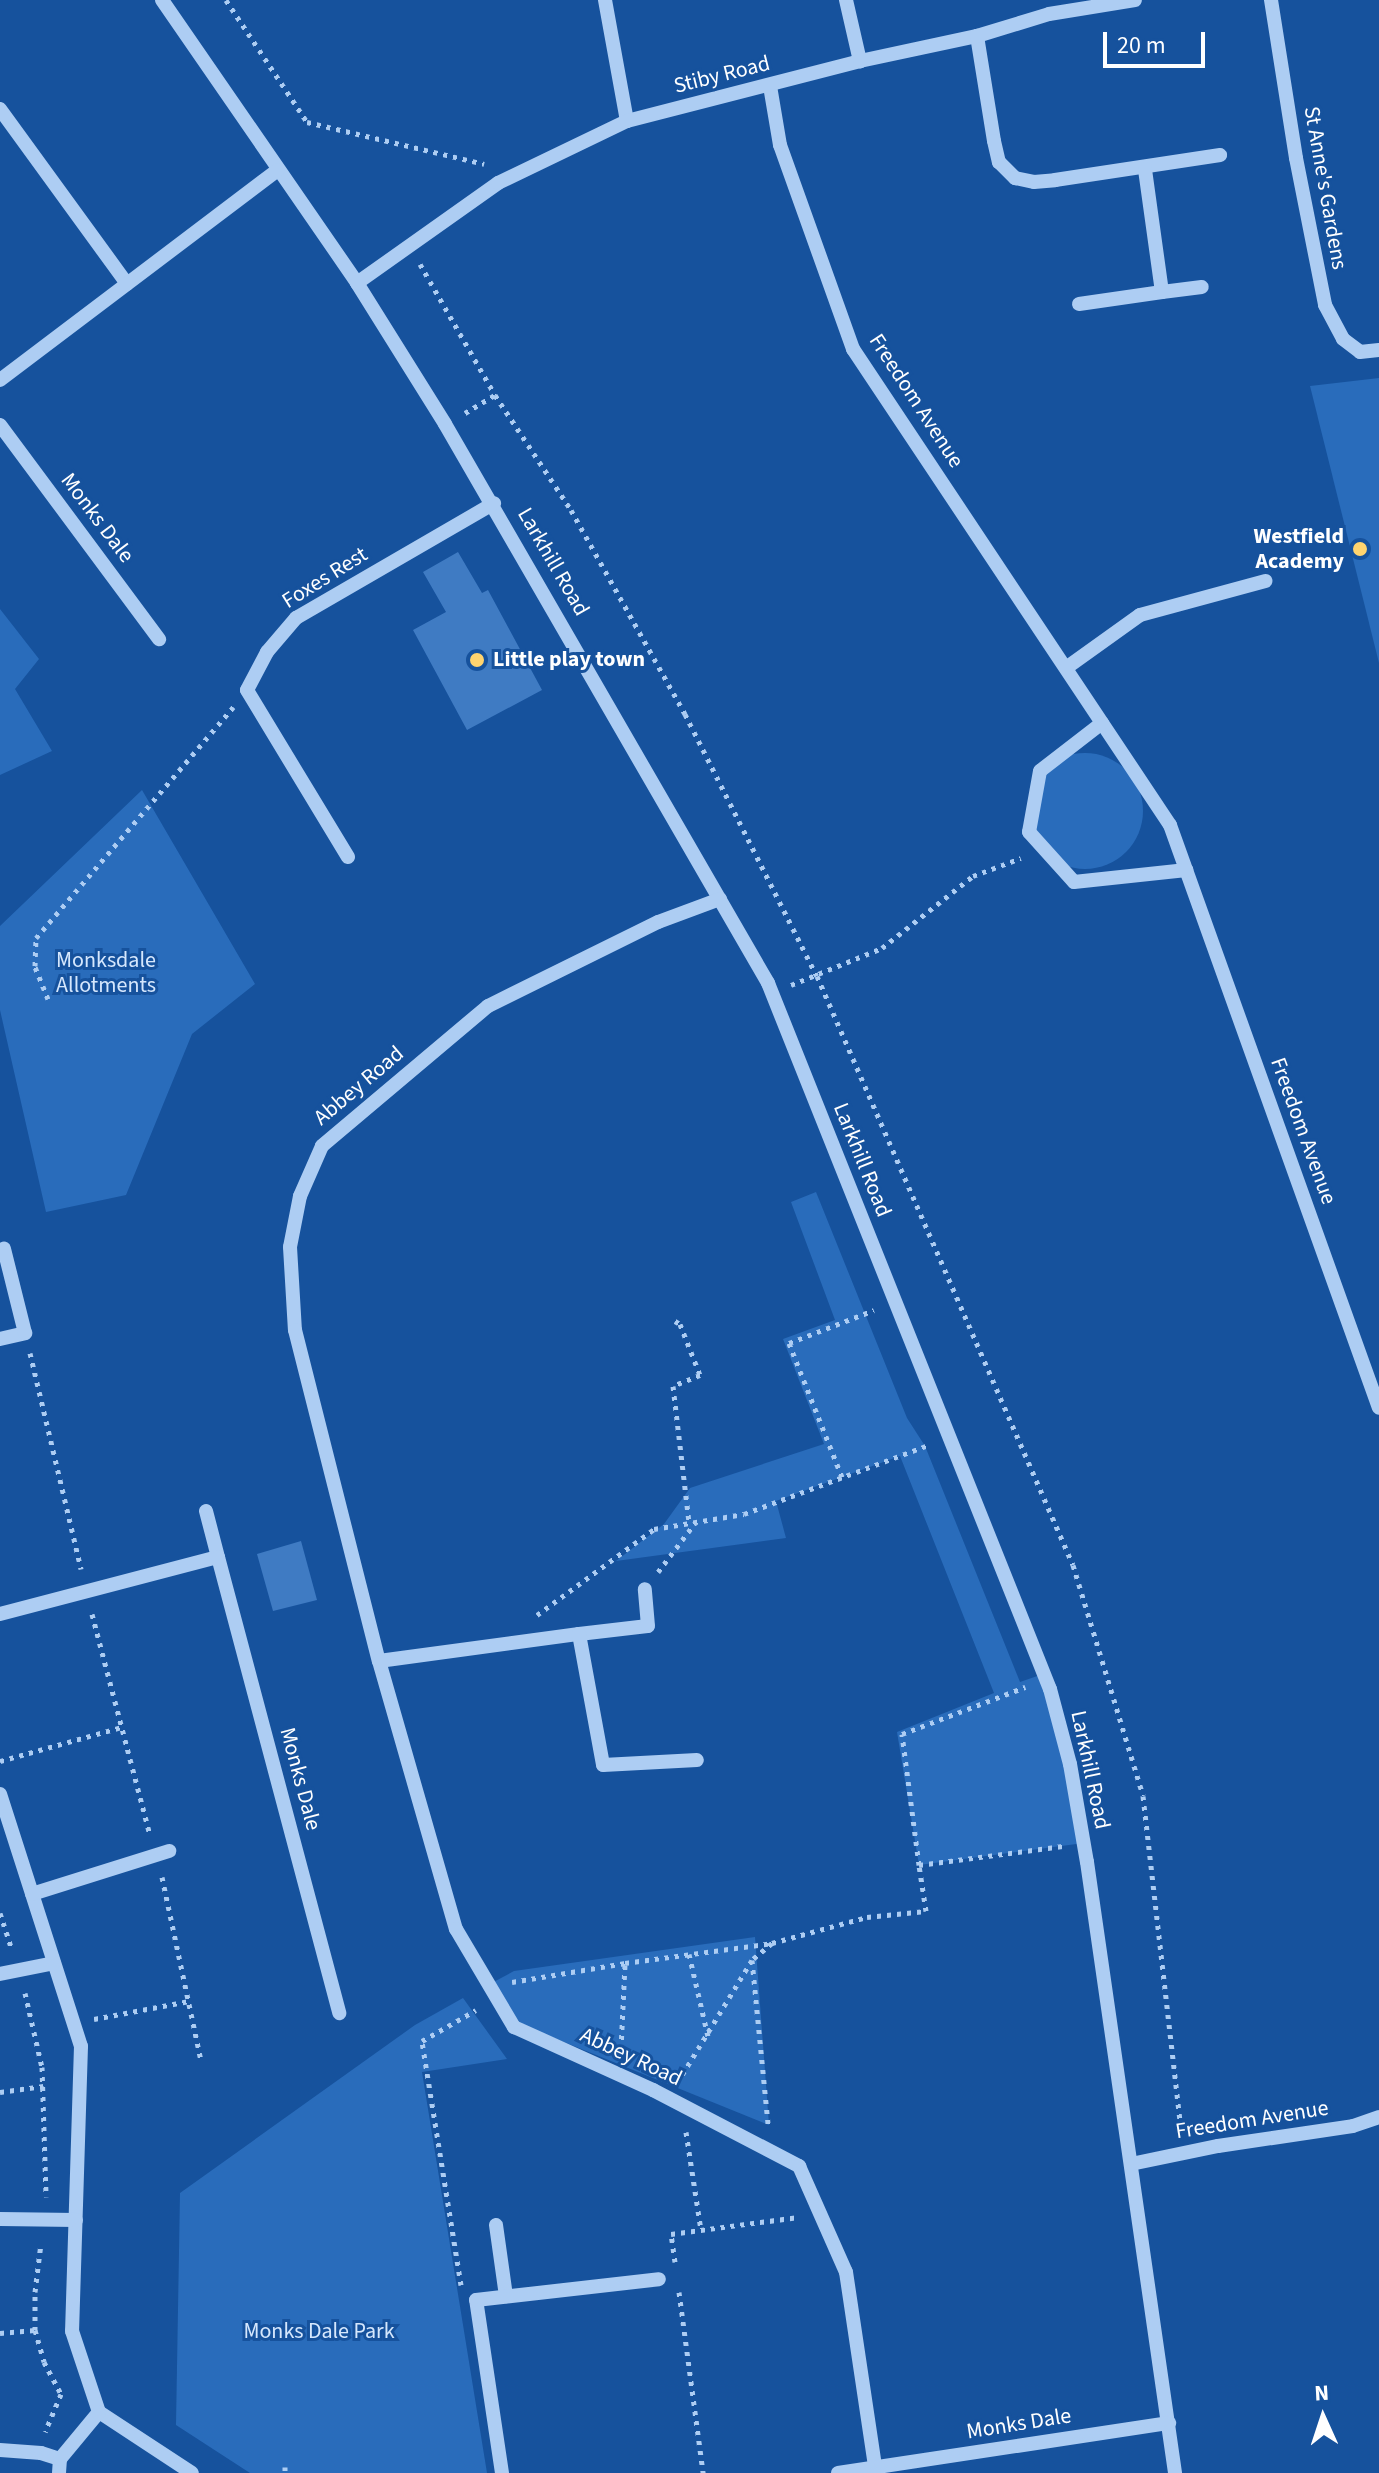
<!DOCTYPE html>
<html>
<head>
<meta charset="utf-8">
<style>
  body { margin:0 }
  #map { position:relative; width:1379px; height:2473px; overflow:hidden; background:#16529d; font-family:"Source Sans 3",sans-serif }
  div>[style] { position:absolute }
  .green>* { inset:0; background:#296cbb }
  .round { border-radius:50% }
  .building>* { inset:0; background:#3f7bc3 }
  .path>* { height:5px; margin-top:-2.5px; transform-origin:0; background:repeating-linear-gradient(90deg,#adcdf3 0 4px,transparent 0 10px) }
  .minor>* { height:14px; margin:-7px; padding:0 7px; transform-origin:7px; border-radius:7px; background:#adcdf3 }
  .dots>* { width:22px; height:22px; translate:-50% -50%; box-sizing:border-box; border:4px solid #16529d; border-radius:50% }
  span { translate:-50% -50%; white-space:nowrap; text-align:center; line-height:1.15; -webkit-text-stroke:6px #16529d; paint-order:stroke }
  .street-label { font-size:22px; color:#fff }
  .poi-label { font-size:22px; color:#fff; font-weight:700 }
  .right { translate:-100% -50%; text-align:right }
  .left { translate:0 -50%; text-align:left }
  .park-label { font-size:22px; color:#d5e7fd }
  .north { position:absolute; left:1283px; top:2377px; width:80px; height:80px; -webkit-text-stroke:6px #16529d; paint-order:stroke; rotate:357deg; font-size:22px; font-weight:700; line-height:32px; text-align:center; color:#fff }
  .north::after { content:''; display:block; margin:auto; width:28px; height:36px; background:#fff; clip-path:polygon(50% 0,100% 100%,50% 72%,0 100%) }
  .scale { position:absolute; left:1103px; top:32px; width:102px; height:36px; box-sizing:border-box; border:4px solid #fff; border-top:0; padding-left:10px; font-size:24px; line-height:28px; white-space:nowrap; color:#fff; -webkit-text-stroke:6px #16529d; paint-order:stroke }
</style>
</head>
<body>
<div id="map">
  <div class="green">
    <div style="clip-path:polygon(1379px 378px,1379px 663px,1310px 386px)"></div>
    <div style="clip-path:polygon(0 609px,39px 659px,15px 689px,52px 751px,0 775px)"></div>
    <div class="round" style="left:1027px;top:753px;width:116px;height:116px"></div>
    <div style="clip-path:polygon(142px 790px,255px 984px,192px 1034px,126px 1195px,46px 1212px,0 1010px,0 926px)"></div>
    <div style="clip-path:polygon(816px 1192px,907px 1418px,925px 1446px,1020px 1682px,1043px 1674px,1084px 1843px,919px 1865px,897px 1732px,994px 1693px,900px 1456px,776px 1501px,786px 1538px,616px 1561px,664px 1524px,690px 1488px,824px 1444px,783px 1339px,835px 1320px,791px 1202px)"></div>
    <div style="clip-path:polygon(755px 1937px,769px 2125px,522px 2025px,488px 1985px,514px 1971px)"></div>
    <div style="clip-path:polygon(463px 1998px,507px 2059px,422px 2072px,487px 2473px,250px 2473px,176px 2425px,180px 2193px,415px 2025px)"></div>
  </div>
  <div class="building">
    <div style="clip-path:polygon(458px 552px,482px 593px,488px 590px,542px 690px,467px 730px,413px 630px,446px 612px,423px 572px)"></div>
    <div style="clip-path:polygon(301px 1541px,317px 1600px,273px 1611px,257px 1554px)"></div>
  </div>
  <div class="path">
    <div style="left:226px;top:0;width:146px;rotate:56.4deg"></div>
    <div style="left:307px;top:122px;width:182px;rotate:13.3deg"></div>
    <div style="left:420px;top:264px;width:151px;rotate:60.2deg"></div>
    <div style="left:495px;top:395px;width:138px;rotate:56.5deg"></div>
    <div style="left:571px;top:510px;width:234px;rotate:60.8deg"></div>
    <div style="left:685px;top:714px;width:293px;rotate:63.3deg"></div>
    <div style="left:817px;top:976px;width:642px;rotate:66.51deg"></div>
    <div style="left:1073px;top:1565px;width:241px;rotate:73.1deg"></div>
    <div style="left:1143px;top:1796px;width:338px;rotate:83.5deg"></div>
    <div style="left:465px;top:413px;width:35px;rotate:-31deg"></div>
    <div style="left:791px;top:985px;width:98px;rotate:-22.1deg"></div>
    <div style="left:882px;top:948px;width:116px;rotate:-38.4deg"></div>
    <div style="left:973px;top:876px;width:51px;rotate:-20.6deg"></div>
    <div style="left:48px;top:999px;width:35px;rotate:-112deg"></div>
    <div style="left:35px;top:966px;width:28px;rotate:-88deg"></div>
    <div style="left:36px;top:938px;width:304px;rotate:-49.5deg"></div>
    <div style="left:675px;top:1321px;width:6px;rotate:31deg"></div>
    <div style="left:680px;top:1324px;width:55px;rotate:68.6deg"></div>
    <div style="left:700px;top:1375px;width:29px;rotate:158deg"></div>
    <div style="left:673px;top:1386px;width:138px;rotate:83.3deg"></div>
    <div style="left:30px;top:1353px;width:222px;rotate:76.7deg"></div>
    <div style="left:842px;top:1477px;width:144px;rotate:-111.6deg"></div>
    <div style="left:789px;top:1343px;width:91px;rotate:-21.2deg"></div>
    <div style="left:658px;top:1572px;width:61px;rotate:-52.9deg"></div>
    <div style="left:92px;top:1614px;width:225px;rotate:75.3deg"></div>
    <div style="left:537px;top:1615px;width:145px;rotate:-36.3deg"></div>
    <div style="left:654px;top:1529px;width:91px;rotate:-9.5deg"></div>
    <div style="left:744px;top:1514px;width:197px;rotate:-20.5deg"></div>
    <div style="left:0;top:1761px;width:127px;rotate:-15.6deg"></div>
    <div style="left:919px;top:1865px;width:132px;rotate:-97.4deg"></div>
    <div style="left:902px;top:1734px;width:132px;rotate:-20.9deg"></div>
    <div style="left:162px;top:1877px;width:187px;rotate:78deg"></div>
    <div style="left:0;top:1913px;width:38px;rotate:72deg"></div>
    <div style="left:772px;top:1943px;width:98px;rotate:-15.3deg"></div>
    <div style="left:867px;top:1917px;width:59px;rotate:-5.8deg"></div>
    <div style="left:926px;top:1911px;width:47px;rotate:-98.7deg"></div>
    <div style="left:919px;top:1865px;width:145px;rotate:-7.5deg"></div>
    <div style="left:689px;top:1954px;width:84px;rotate:77deg"></div>
    <div style="left:752px;top:1960px;width:165px;rotate:84.4deg"></div>
    <div style="left:512px;top:1982px;width:115px;rotate:-9.5deg"></div>
    <div style="left:25px;top:1993px;width:76px;rotate:77.1deg"></div>
    <div style="left:42px;top:2067px;width:130px;rotate:88.2deg"></div>
    <div style="left:94px;top:2019px;width:97px;rotate:-10.7deg"></div>
    <div style="left:621px;top:2049px;width:86px;rotate:-87.3deg"></div>
    <div style="left:625px;top:1963px;width:148px;rotate:-7.7deg"></div>
    <div style="left:772px;top:1943px;width:26px;rotate:140deg"></div>
    <div style="left:752px;top:1960px;width:137px;rotate:121.3deg"></div>
    <div style="left:0;top:2092px;width:44px;rotate:-7.8deg"></div>
    <div style="left:686px;top:2132px;width:99px;rotate:81.3deg"></div>
    <div style="left:675px;top:2262px;width:28px;rotate:-98deg"></div>
    <div style="left:671px;top:2234px;width:129px;rotate:-7.6deg"></div>
    <div style="left:461px;top:2285px;width:247px;rotate:-99.1deg"></div>
    <div style="left:422px;top:2041px;width:62px;rotate:-29.9deg"></div>
    <div style="left:679px;top:2292px;width:183px;rotate:82.4deg"></div>
    <div style="left:35px;top:2330px;width:33px;rotate:74deg"></div>
    <div style="left:44px;top:2362px;width:36px;rotate:62deg"></div>
    <div style="left:61px;top:2394px;width:41px;rotate:112.8deg"></div>
    <div style="left:0;top:2333px;width:35px;rotate:-5deg"></div>
    <div style="left:35px;top:2330px;width:38px;rotate:-90deg"></div>
    <div style="left:35px;top:2292px;width:49px;rotate:-83deg"></div>
    <div style="left:285px;top:2467px;width:6px;rotate:90deg"></div>
  </div>
  <div class="minor">
    <div style="left:162px;top:0;width:344px;rotate:55.4deg"></div>
    <div style="left:357px;top:283px;width:166px;rotate:58deg"></div>
    <div style="left:445px;top:424px;width:646px;rotate:59.98deg"></div>
    <div style="left:768px;top:983px;width:760px;rotate:68.23deg"></div>
    <div style="left:1050px;top:1689px;width:78px;rotate:75.1deg"></div>
    <div style="left:1070px;top:1764px;width:99px;rotate:80.2deg"></div>
    <div style="left:1087px;top:1862px;width:617px;rotate:81.8deg"></div>
    <div style="left:605px;top:0;width:123px;rotate:79.7deg"></div>
    <div style="left:846px;top:0;width:63px;rotate:77.1deg"></div>
    <div style="left:1271px;top:0;width:160px;rotate:81deg"></div>
    <div style="left:1296px;top:158px;width:150px;rotate:78.8deg"></div>
    <div style="left:1325px;top:305px;width:38px;rotate:62deg"></div>
    <div style="left:1343px;top:339px;width:21px;rotate:37deg"></div>
    <div style="left:1360px;top:352px;width:19px;rotate:-6deg"></div>
    <div style="left:977px;top:36px;width:106px;rotate:80.8deg"></div>
    <div style="left:994px;top:141px;width:22px;rotate:77deg"></div>
    <div style="left:999px;top:162px;width:23px;rotate:45deg"></div>
    <div style="left:1015px;top:178px;width:19px;rotate:12deg"></div>
    <div style="left:1034px;top:182px;width:21px;rotate:-5deg"></div>
    <div style="left:1055px;top:180px;width:167px;rotate:-8.6deg"></div>
    <div style="left:770px;top:86px;width:60px;rotate:80.4deg"></div>
    <div style="left:780px;top:145px;width:217px;rotate:70.3deg"></div>
    <div style="left:853px;top:349px;width:572px;rotate:56.34deg"></div>
    <div style="left:1170px;top:825px;width:619px;rotate:70.28deg"></div>
    <div style="left:0;top:109px;width:216px;rotate:54deg"></div>
    <div style="left:357px;top:283px;width:173px;rotate:-35.3deg"></div>
    <div style="left:498px;top:183px;width:143px;rotate:-25.7deg"></div>
    <div style="left:627px;top:121px;width:241px;rotate:-14.4deg"></div>
    <div style="left:860px;top:61px;width:120px;rotate:-12.1deg"></div>
    <div style="left:977px;top:36px;width:75px;rotate:-17deg"></div>
    <div style="left:1049px;top:14px;width:87px;rotate:-9.2deg"></div>
    <div style="left:1162px;top:292px;width:40px;rotate:-7.1deg"></div>
    <div style="left:1079px;top:304px;width:84px;rotate:-8.2deg"></div>
    <div style="left:1162px;top:292px;width:124px;rotate:-97.9deg"></div>
    <div style="left:0;top:380px;width:348px;rotate:-37.1deg"></div>
    <div style="left:0;top:425px;width:267px;rotate:53.4deg"></div>
    <div style="left:1066px;top:668px;width:91px;rotate:-35.6deg"></div>
    <div style="left:1140px;top:615px;width:130px;rotate:-15.2deg"></div>
    <div style="left:1102px;top:723px;width:78px;rotate:142.3deg"></div>
    <div style="left:1040px;top:771px;width:62px;rotate:100.2deg"></div>
    <div style="left:1029px;top:832px;width:67px;rotate:48deg"></div>
    <div style="left:1074px;top:882px;width:113px;rotate:-6.1deg"></div>
    <div style="left:348px;top:857px;width:195px;rotate:-121.2deg"></div>
    <div style="left:247px;top:690px;width:43px;rotate:-62.2deg"></div>
    <div style="left:267px;top:652px;width:45px;rotate:-49.5deg"></div>
    <div style="left:296px;top:618px;width:229px;rotate:-30.1deg"></div>
    <div style="left:720px;top:899px;width:66px;rotate:159.6deg"></div>
    <div style="left:658px;top:922px;width:190px;rotate:153.7deg"></div>
    <div style="left:488px;top:1006px;width:217px;rotate:139.9deg"></div>
    <div style="left:322px;top:1146px;width:55px;rotate:113.7deg"></div>
    <div style="left:300px;top:1196px;width:52px;rotate:101.1deg"></div>
    <div style="left:290px;top:1247px;width:83px;rotate:86.6deg"></div>
    <div style="left:295px;top:1330px;width:341px;rotate:75.8deg"></div>
    <div style="left:379px;top:1661px;width:279px;rotate:74deg"></div>
    <div style="left:456px;top:1929px;width:114px;rotate:59.4deg"></div>
    <div style="left:514px;top:2027px;width:153px;rotate:24.4deg"></div>
    <div style="left:653px;top:2090px;width:165px;rotate:27.5deg"></div>
    <div style="left:799px;top:2166px;width:116px;rotate:66.1deg"></div>
    <div style="left:846px;top:2272px;width:203px;rotate:81.5deg"></div>
    <div style="left:0;top:1339px;width:26px;rotate:-13deg"></div>
    <div style="left:25px;top:1333px;width:87px;rotate:-104deg"></div>
    <div style="left:206px;top:1511px;width:48px;rotate:75.4deg"></div>
    <div style="left:0;top:1614px;width:225px;rotate:-14.7deg"></div>
    <div style="left:218px;top:1557px;width:472px;rotate:75.1deg"></div>
    <div style="left:579px;top:1634px;width:69px;rotate:-6.6deg"></div>
    <div style="left:648px;top:1626px;width:37px;rotate:-95deg"></div>
    <div style="left:379px;top:1661px;width:202px;rotate:-7.7deg"></div>
    <div style="left:579px;top:1634px;width:133px;rotate:79.6deg"></div>
    <div style="left:603px;top:1765px;width:94px;rotate:-3deg"></div>
    <div style="left:0;top:1794px;width:265px;rotate:72.2deg"></div>
    <div style="left:81px;top:2046px;width:285px;rotate:91.8deg"></div>
    <div style="left:72px;top:2331px;width:85px;rotate:71.6deg"></div>
    <div style="left:99px;top:2412px;width:111px;rotate:33.3deg"></div>
    <div style="left:32px;top:1894px;width:144px;rotate:-17.4deg"></div>
    <div style="left:0;top:1974px;width:55px;rotate:-11.5deg"></div>
    <div style="left:1131px;top:2164px;width:89px;rotate:-11.7deg"></div>
    <div style="left:1218px;top:2146px;width:136px;rotate:-8.4deg"></div>
    <div style="left:1353px;top:2126px;width:28px;rotate:-19deg"></div>
    <div style="left:0;top:2219px;width:76px;rotate:0.8deg"></div>
    <div style="left:496px;top:2225px;width:72px;rotate:82deg"></div>
    <div style="left:0;top:2450px;width:41px;rotate:4.2deg"></div>
    <div style="left:41px;top:2453px;width:20px;rotate:18deg"></div>
    <div style="left:59px;top:2473px;width:14px;rotate:-86deg"></div>
    <div style="left:60px;top:2459px;width:61px;rotate:-50.3deg"></div>
    <div style="left:502px;top:2473px;width:175px;rotate:-98.5deg"></div>
    <div style="left:476px;top:2300px;width:184px;rotate:-6.5deg"></div>
    <div style="left:838px;top:2473px;width:335px;rotate:-8.6deg"></div>
  </div>
  <div class="dots">
    <div style="left:1360px;top:549px;background:#ffd46f"></div>
    <div style="left:477px;top:660px;background:#ffd46f"></div>
  </div>
  <div class="street-label">
    <span style="left:722px;top:75px;rotate:-14deg">Stiby Road</span>
    <span style="left:1325px;top:188px;rotate:80deg">St Anne's Gardens</span>
    <span style="left:916px;top:401px;rotate:57deg">Freedom Avenue</span>
    <span style="left:97px;top:518px;rotate:53deg">Monks Dale</span>
    <span style="left:553px;top:562px;rotate:60deg">Larkhill Road</span>
    <span style="left:325px;top:578px;rotate:-32deg">Foxes Rest</span>
    <span style="left:359px;top:1086px;rotate:-40deg">Abbey Road</span>
    <span style="left:1303px;top:1131px;rotate:70deg">Freedom Avenue</span>
    <span style="left:862px;top:1160px;rotate:68deg">Larkhill Road</span>
    <span style="left:1090px;top:1770px;rotate:78deg">Larkhill Road</span>
    <span style="left:300px;top:1779px;rotate:75deg">Monks Dale</span>
    <span style="left:631px;top:2057px;rotate:25deg">Abbey Road</span>
    <span style="left:1252px;top:2120px;rotate:-9deg">Freedom Avenue</span>
    <span style="left:1019px;top:2424px;rotate:-9deg">Monks Dale</span>
  </div>
  <div class="poi-label">
    <span class="right" style="left:1344px;top:549px">Westfield<br>Academy</span>
    <span class="left" style="left:493px;top:660px">Little play town</span>
  </div>
  <div class="park-label">
    <span style="left:106px;top:973px">Monksdale<br>Allotments</span>
    <span style="left:319px;top:2332px">Monks Dale Park</span>
  </div>
  <div class="north">N</div>
  <div class="scale">20 m</div>
</div>
</body>
</html>
